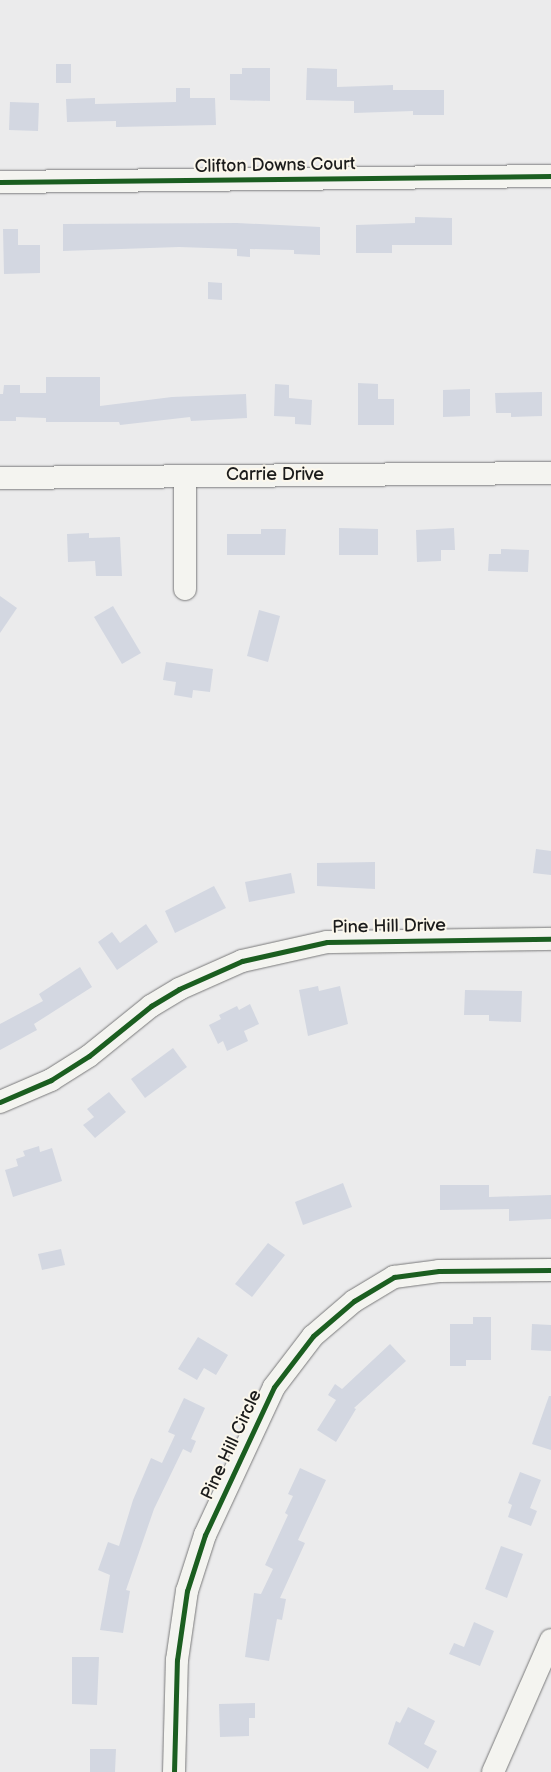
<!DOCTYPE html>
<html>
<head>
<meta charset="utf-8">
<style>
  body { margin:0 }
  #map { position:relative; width:551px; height:1772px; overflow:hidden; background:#ebebec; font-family:"Balsamiq Sans",sans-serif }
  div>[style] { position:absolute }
  .building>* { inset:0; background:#d3d7e1 }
  .roads { filter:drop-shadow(0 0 1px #79797a) drop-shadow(0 0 1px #79797a) }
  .minor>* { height:22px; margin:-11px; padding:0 11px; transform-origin:11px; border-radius:11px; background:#f4f4f0 }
  .cycleway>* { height:5px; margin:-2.5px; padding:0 2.5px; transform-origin:2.5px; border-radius:2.5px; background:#1b5e20 }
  span { translate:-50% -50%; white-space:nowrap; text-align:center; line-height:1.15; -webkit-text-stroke:4px #fbf7ec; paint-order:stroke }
  .street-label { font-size:18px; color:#1c1c1c }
</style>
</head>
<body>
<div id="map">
  <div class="building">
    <div style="clip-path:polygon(56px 64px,71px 64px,71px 83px,56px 83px)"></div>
    <div style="clip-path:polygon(242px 68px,270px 68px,270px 101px,230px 100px,230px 74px,242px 74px)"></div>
    <div style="clip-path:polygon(307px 68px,337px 69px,337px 87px,393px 85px,393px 90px,444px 90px,444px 115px,413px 115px,413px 111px,354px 113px,354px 101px,306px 100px)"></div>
    <div style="clip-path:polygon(176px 88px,190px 88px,190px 98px,215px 98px,216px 125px,116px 127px,116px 121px,67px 122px,66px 99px,95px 98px,95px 104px,176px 102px)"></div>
    <div style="clip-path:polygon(10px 102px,39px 103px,38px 131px,9px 130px)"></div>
    <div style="clip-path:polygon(415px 217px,452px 218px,452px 245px,392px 245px,392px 253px,356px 253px,356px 225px,415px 223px)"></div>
    <div style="clip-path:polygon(237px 223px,320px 227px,320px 255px,294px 254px,294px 250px,250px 249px,250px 257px,237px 256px,237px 249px,179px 247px,63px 251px,63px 224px)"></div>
    <div style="clip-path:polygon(3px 229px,18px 229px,18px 245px,40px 245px,40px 273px,4px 274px)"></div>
    <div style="clip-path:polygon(208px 282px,222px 283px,222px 300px,208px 299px)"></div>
    <div style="clip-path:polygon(46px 377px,100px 377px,100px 406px,172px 397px,246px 394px,247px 418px,191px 421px,190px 417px,120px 425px,119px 422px,46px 422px,46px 418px,16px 417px,16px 421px,0 421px,0 394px,3px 394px,4px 385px,20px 385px,20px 393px,46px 393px)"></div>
    <div style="clip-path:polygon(358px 383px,378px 384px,378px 399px,394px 399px,394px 425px,358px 425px)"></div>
    <div style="clip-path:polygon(275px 384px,289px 385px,289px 398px,312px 400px,311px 425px,295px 424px,295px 417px,274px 416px)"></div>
    <div style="clip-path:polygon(470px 389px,470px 416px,443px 417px,443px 390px)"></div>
    <div style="clip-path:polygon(542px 392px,542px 416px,511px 417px,511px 413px,496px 413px,495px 393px)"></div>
    <div style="clip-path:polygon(339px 528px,378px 529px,378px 555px,339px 555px)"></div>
    <div style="clip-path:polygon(454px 528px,455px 550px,441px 550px,441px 561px,417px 562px,416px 530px)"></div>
    <div style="clip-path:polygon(261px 529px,286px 529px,285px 555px,227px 555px,227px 534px,261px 534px)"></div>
    <div style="clip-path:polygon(89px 533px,89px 538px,120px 537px,122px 576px,96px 576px,95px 561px,68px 562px,67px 534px)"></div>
    <div style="clip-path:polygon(501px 549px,529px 550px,528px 572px,488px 571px,489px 554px,501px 554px)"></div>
    <div style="clip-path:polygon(0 596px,17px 608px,0 633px)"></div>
    <div style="clip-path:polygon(113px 606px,141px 653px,122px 664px,94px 617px)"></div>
    <div style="clip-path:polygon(259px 610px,280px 616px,268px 662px,247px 656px)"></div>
    <div style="clip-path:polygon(166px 662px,213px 669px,210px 692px,193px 690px,192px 698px,174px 695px,176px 682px,163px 680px)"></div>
    <div style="clip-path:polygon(536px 849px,551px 851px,551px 875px,533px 873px)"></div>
    <div style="clip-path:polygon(375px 862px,375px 889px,317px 886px,317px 863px)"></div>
    <div style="clip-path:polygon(291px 873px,295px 893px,249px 902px,245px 882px)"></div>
    <div style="clip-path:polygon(214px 886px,226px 908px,175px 933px,165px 911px)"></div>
    <div style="clip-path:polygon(146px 924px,158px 942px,117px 970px,98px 942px,112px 932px,120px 943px)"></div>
    <div style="clip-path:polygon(80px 967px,92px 987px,34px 1024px,37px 1030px,0 1050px,0 1024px,43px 1001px,39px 994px)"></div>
    <div style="clip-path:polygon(318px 986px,319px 991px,340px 986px,348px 1024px,308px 1036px,299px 990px)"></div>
    <div style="clip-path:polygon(465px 990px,522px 991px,521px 1022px,489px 1021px,489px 1015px,464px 1015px)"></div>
    <div style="clip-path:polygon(250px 1004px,259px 1024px,244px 1031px,248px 1041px,227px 1051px,223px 1041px,218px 1044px,209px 1025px,221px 1019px,219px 1015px,237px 1006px,239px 1010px)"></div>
    <div style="clip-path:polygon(173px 1048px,187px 1067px,145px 1098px,131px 1079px)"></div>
    <div style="clip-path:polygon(109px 1092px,126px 1112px,95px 1138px,83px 1125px,94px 1117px,87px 1109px)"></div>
    <div style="clip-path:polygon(39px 1146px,40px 1152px,52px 1148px,62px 1181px,13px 1197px,5px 1170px,18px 1166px,16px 1159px,25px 1156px,23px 1151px)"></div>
    <div style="clip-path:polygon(343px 1183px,352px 1207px,303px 1225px,295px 1202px)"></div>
    <div style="clip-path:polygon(440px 1185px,489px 1185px,489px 1197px,551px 1195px,551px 1219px,509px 1221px,509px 1209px,440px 1210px)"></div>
    <div style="clip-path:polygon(268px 1243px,285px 1255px,252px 1297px,235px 1284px)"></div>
    <div style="clip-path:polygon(61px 1249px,65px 1265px,42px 1270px,38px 1254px)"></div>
    <div style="clip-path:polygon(473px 1317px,491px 1317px,491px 1360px,466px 1360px,466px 1366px,450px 1366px,450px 1324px,473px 1324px)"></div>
    <div style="clip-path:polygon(532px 1324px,551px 1325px,551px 1351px,531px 1350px)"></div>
    <div style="clip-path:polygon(198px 1337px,228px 1355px,216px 1375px,204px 1368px,197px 1380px,178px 1369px)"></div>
    <div style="clip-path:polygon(390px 1344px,406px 1361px,354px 1408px,356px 1409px,336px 1442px,317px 1430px,336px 1400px,328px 1395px,335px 1384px,342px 1389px)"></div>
    <div style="clip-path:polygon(549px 1396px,551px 1396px,551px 1450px,532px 1444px)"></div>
    <div style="clip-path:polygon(184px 1398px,205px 1408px,191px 1439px,196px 1441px,191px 1453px,183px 1449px,154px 1509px,126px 1590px,130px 1591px,123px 1633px,100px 1630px,110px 1575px,98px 1570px,108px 1542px,119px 1546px,133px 1500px,151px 1458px,162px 1463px,175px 1435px,168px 1432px)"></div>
    <div style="clip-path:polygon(300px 1468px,326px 1480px,298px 1540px,305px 1543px,280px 1598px,286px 1599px,282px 1620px,277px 1619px,269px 1661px,245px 1657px,254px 1593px,261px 1594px,273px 1569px,265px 1565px,288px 1515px,285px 1513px,293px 1496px,288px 1494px)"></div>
    <div style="clip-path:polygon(520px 1472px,541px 1480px,530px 1508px,537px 1511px,531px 1526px,508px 1517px,512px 1505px,508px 1503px)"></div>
    <div style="clip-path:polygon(501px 1546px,523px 1554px,507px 1598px,485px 1589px)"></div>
    <div style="clip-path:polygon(474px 1622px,494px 1631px,480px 1666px,449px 1654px,454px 1643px,464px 1647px)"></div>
    <div style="clip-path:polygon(72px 1657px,99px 1657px,97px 1705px,72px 1704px)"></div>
    <div style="clip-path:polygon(255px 1703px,255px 1718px,249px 1718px,249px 1736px,220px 1737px,219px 1704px)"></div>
    <div style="clip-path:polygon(408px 1707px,435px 1721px,424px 1744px,437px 1751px,428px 1769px,388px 1744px,396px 1721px,400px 1723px)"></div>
    <div style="clip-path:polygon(90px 1749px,116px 1749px,115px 1772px,90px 1772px)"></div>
  </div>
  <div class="roads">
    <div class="minor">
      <div style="left:0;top:182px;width:551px;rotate:-0.62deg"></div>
      <div style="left:185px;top:476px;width:113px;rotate:90deg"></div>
      <div style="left:0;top:478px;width:551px;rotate:-0.52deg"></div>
      <div style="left:0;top:1102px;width:56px;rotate:-23.3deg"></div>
      <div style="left:51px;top:1080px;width:45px;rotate:-32.3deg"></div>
      <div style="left:89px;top:1056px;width:80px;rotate:-38.9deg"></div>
      <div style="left:151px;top:1006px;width:33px;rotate:-31deg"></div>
      <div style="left:179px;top:989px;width:69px;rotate:-24deg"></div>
      <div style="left:242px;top:961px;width:87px;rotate:-12.6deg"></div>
      <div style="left:327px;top:942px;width:224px;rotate:-0.8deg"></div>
      <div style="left:174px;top:1772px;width:112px;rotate:-88.5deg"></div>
      <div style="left:177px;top:1660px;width:70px;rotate:-81.8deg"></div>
      <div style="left:187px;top:1591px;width:59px;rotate:-72.2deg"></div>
      <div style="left:205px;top:1535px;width:163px;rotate:-65deg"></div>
      <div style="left:274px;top:1387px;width:64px;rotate:-52.6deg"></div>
      <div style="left:313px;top:1336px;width:54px;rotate:-40.5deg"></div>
      <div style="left:354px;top:1301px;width:47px;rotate:-31deg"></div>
      <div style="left:394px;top:1277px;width:45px;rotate:-7.6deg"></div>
      <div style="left:439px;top:1271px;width:112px;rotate:-0.5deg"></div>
      <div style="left:493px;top:1772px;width:144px;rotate:-66.3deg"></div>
    </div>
  </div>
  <div class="cycleway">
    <div style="left:0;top:182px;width:551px;rotate:-0.62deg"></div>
    <div style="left:0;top:1102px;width:56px;rotate:-23.3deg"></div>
    <div style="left:51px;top:1080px;width:45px;rotate:-32.3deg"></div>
    <div style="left:89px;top:1056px;width:80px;rotate:-38.9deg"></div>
    <div style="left:151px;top:1006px;width:33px;rotate:-31deg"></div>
    <div style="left:179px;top:989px;width:69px;rotate:-24deg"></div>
    <div style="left:242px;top:961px;width:87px;rotate:-12.6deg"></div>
    <div style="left:327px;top:942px;width:224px;rotate:-0.8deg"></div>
    <div style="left:174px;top:1772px;width:112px;rotate:-88.5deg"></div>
    <div style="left:177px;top:1660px;width:70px;rotate:-81.8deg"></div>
    <div style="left:187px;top:1591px;width:59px;rotate:-72.2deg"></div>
    <div style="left:205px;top:1535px;width:163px;rotate:-65deg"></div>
    <div style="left:274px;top:1387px;width:64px;rotate:-52.6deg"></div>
    <div style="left:313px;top:1336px;width:54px;rotate:-40.5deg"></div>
    <div style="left:354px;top:1301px;width:47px;rotate:-31deg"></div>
    <div style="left:394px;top:1277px;width:45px;rotate:-7.6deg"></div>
    <div style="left:439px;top:1271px;width:112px;rotate:-0.5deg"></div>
  </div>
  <div class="street-label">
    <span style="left:275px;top:166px;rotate:-1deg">Clifton Downs Court</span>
    <span style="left:275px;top:475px">Carrie Drive</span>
    <span style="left:389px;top:927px;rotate:-1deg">Pine Hill Drive</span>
    <span style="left:232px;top:1445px;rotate:-65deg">Pine Hill Circle</span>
  </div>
</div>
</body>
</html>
